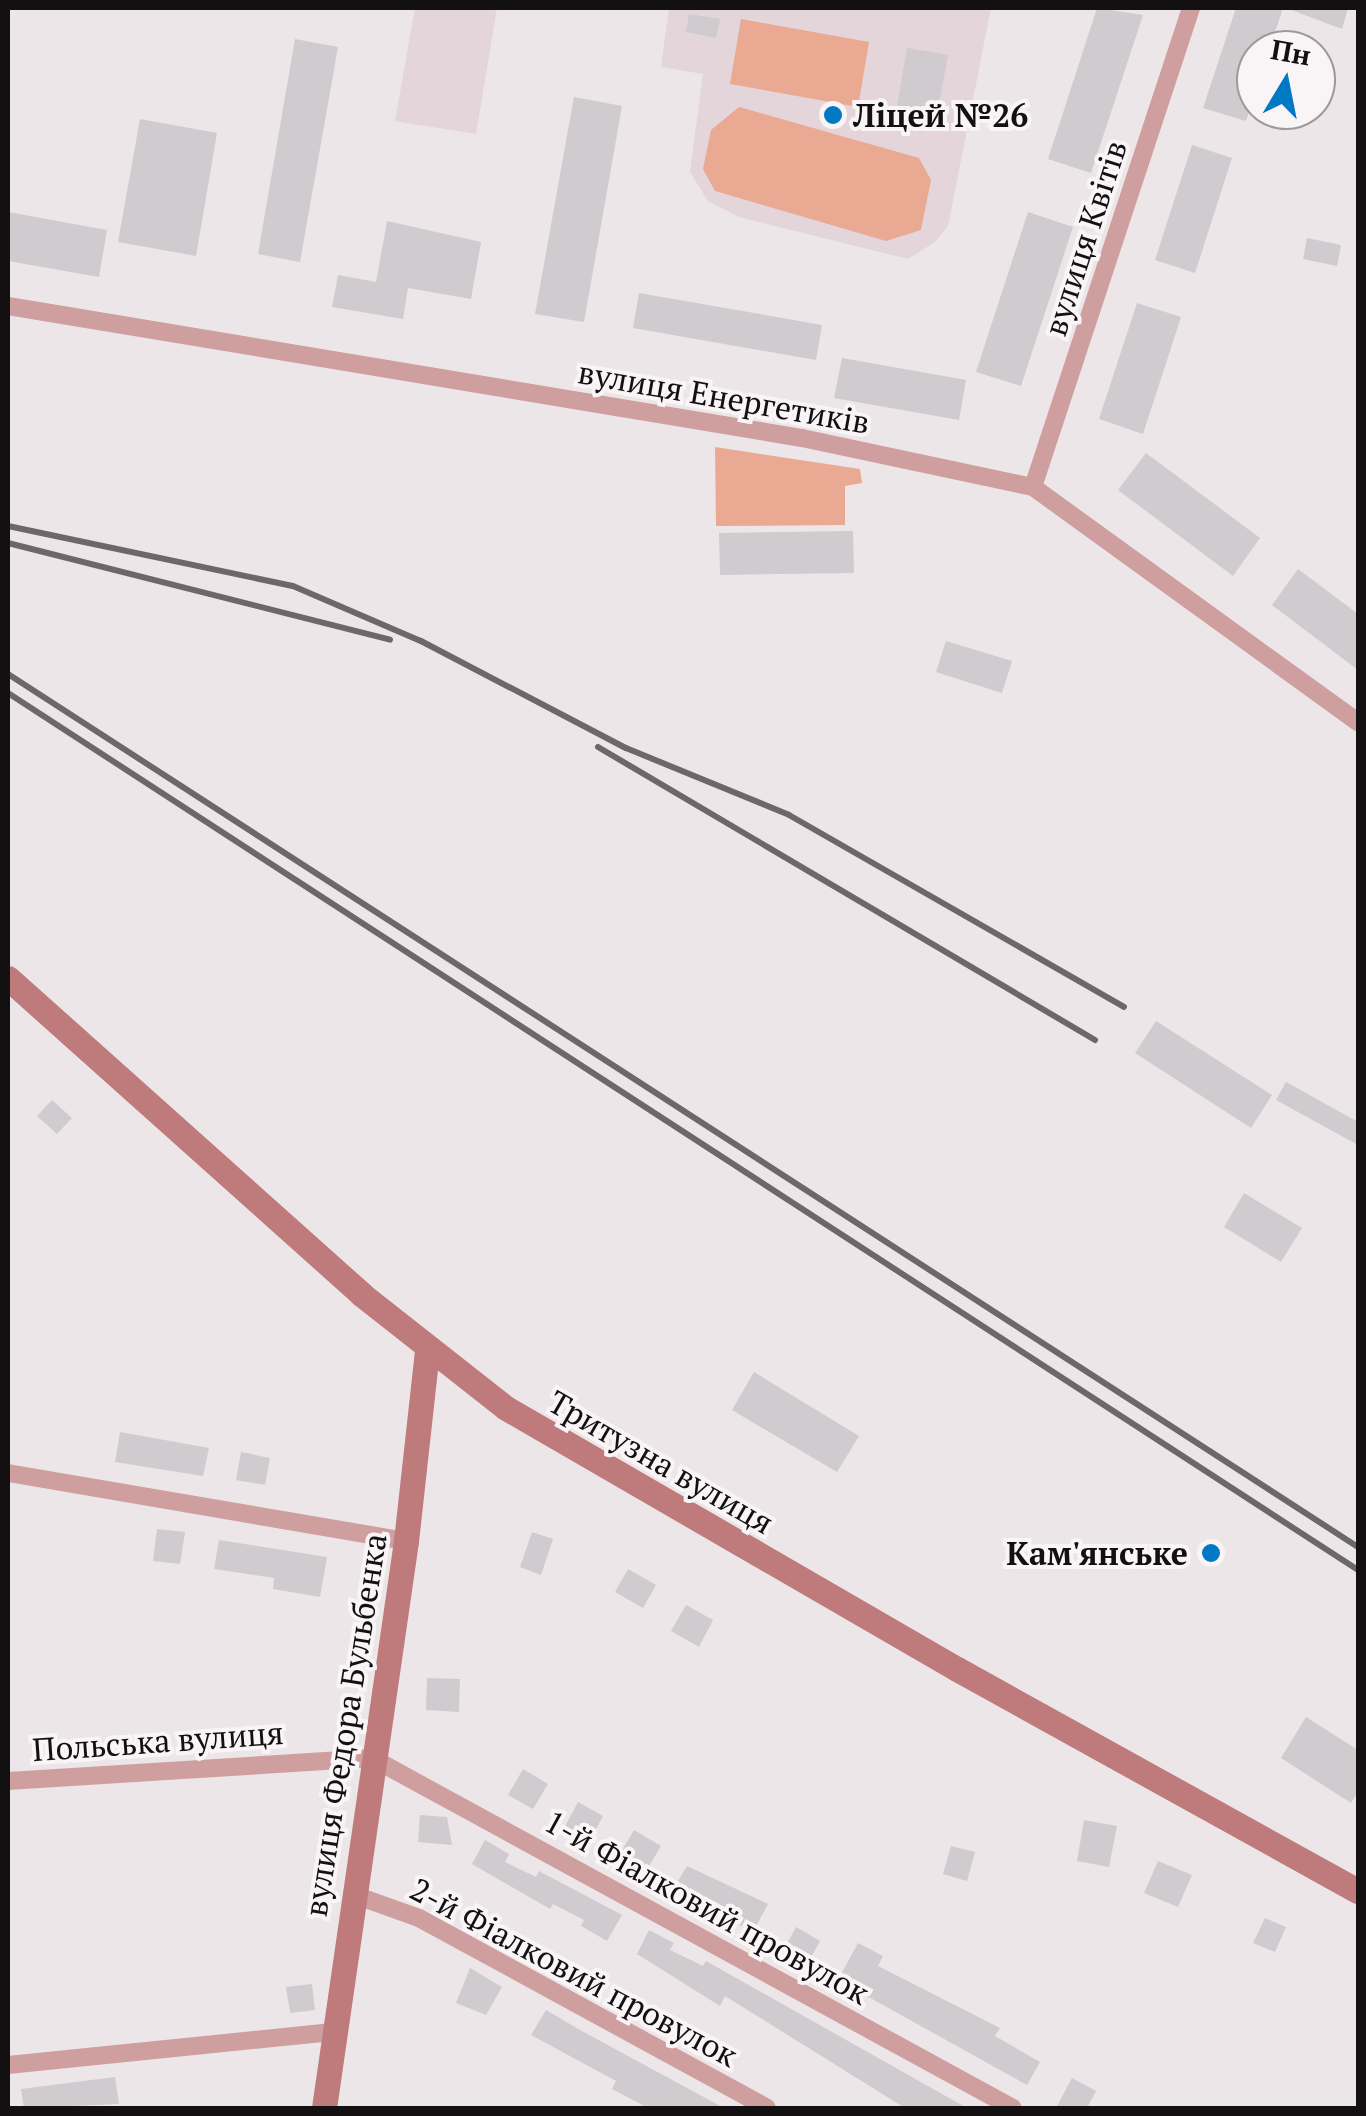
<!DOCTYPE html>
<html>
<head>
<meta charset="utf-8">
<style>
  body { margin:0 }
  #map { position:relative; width:1366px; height:2116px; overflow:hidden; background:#ece6e8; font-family:"PT Serif",serif }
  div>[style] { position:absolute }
  .built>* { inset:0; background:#e3d5d9 }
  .green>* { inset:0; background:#e9a992 }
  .building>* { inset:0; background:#cfcbce }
  .street>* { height:18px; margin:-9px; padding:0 9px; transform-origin:9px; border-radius:9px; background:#cf9f9f }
  .secondary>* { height:25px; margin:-12.5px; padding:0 12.5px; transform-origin:12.5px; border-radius:12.5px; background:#bf7a7b }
  .rail>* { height:6px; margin:-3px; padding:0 3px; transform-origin:3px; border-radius:3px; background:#6c6869 }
  .dots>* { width:28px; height:28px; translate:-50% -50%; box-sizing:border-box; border:5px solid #f9f4f5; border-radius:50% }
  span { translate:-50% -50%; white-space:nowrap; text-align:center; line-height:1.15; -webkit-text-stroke:8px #f9f4f5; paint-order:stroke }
  .poi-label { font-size:32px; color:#121011; font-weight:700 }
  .left { translate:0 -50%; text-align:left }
  .right { translate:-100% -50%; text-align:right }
  .street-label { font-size:32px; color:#121011 }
  .frame { position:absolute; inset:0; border:10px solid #121011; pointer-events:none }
  .north { position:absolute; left:1236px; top:30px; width:100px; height:100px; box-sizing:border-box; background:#f9f4f5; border:2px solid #9d999a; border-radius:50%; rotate:10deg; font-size:28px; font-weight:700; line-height:40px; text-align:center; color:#121011 }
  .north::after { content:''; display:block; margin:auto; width:35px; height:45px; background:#0078c2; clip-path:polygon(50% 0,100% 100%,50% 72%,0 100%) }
</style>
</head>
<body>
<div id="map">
  <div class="built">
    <div style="clip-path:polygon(415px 8px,497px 8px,476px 134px,395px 121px)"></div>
    <div style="clip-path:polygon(669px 8px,991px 8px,948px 226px,935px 242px,908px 259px,739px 217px,708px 201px,690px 172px,703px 74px,661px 67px)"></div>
  </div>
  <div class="green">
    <div style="clip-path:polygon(741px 19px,869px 42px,858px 107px,730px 84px)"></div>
    <div style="clip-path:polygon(739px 107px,919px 158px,931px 180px,921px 230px,886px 241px,715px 191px,703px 169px,711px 130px)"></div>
    <div style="clip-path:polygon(715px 447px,860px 469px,862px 483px,845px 486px,845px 525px,716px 526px)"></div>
  </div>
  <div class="building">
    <div style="clip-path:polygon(1097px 8px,1143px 15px,1091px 173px,1048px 159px)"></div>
    <div style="clip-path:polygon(1236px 8px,1283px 8px,1269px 50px,1256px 50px,1256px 91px,1246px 121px,1203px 108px)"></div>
    <div style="clip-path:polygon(1286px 8px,1348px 8px,1342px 29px)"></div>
    <div style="clip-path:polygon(689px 14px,720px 19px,716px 38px,686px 32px)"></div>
    <div style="clip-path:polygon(295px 39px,338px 47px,300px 262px,258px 254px)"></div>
    <div style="clip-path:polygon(907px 48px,948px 55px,936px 120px,896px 113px)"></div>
    <div style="clip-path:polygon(574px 97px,622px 106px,584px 322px,535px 314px)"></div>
    <div style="clip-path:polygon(140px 119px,217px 133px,196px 256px,118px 242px)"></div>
    <div style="clip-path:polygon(1192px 145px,1232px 158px,1195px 273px,1155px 260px)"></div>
    <div style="clip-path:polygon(8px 212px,107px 230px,99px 277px,8px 261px)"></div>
    <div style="clip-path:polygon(1028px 212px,1073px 227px,1021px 386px,976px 372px)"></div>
    <div style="clip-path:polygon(387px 221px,481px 242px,471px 299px,408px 288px,403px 319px,332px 307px,338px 275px,376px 282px)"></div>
    <div style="clip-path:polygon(1307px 238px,1341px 245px,1337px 266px,1303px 259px)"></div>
    <div style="clip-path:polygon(639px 293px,822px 325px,816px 360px,633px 328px)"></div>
    <div style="clip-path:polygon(1137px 303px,1181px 317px,1143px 434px,1099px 419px)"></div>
    <div style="clip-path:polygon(842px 358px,966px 380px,959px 420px,834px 398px)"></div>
    <div style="clip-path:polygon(1146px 453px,1260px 538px,1233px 576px,1118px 490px)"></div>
    <div style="clip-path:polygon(853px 531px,854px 573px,720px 575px,719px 533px)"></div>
    <div style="clip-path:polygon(1298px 569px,1358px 614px,1358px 670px,1272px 605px)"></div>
    <div style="clip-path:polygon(946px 641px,1012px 661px,1002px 693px,936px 672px)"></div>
    <div style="clip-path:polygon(1156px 1021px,1272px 1095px,1251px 1128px,1135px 1053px)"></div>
    <div style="clip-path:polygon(1286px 1082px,1358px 1122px,1358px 1145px,1276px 1100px)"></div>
    <div style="clip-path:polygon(52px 1100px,72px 1118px,57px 1134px,37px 1116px)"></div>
    <div style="clip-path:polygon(1244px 1193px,1302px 1228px,1281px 1262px,1224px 1227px)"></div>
    <div style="clip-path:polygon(754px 1372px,859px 1436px,837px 1472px,732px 1410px)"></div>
    <div style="clip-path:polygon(120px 1432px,209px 1448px,203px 1476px,115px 1462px)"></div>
    <div style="clip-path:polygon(241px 1452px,270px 1458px,265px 1485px,236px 1480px)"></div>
    <div style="clip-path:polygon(157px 1529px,185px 1532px,180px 1564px,153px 1561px)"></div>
    <div style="clip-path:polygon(532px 1532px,553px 1539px,541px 1575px,520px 1567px)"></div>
    <div style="clip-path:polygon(219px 1540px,327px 1557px,320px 1597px,273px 1589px,274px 1578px,214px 1569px)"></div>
    <div style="clip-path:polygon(628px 1569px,656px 1585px,643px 1608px,615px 1592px)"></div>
    <div style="clip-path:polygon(686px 1605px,713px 1620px,699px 1647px,671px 1631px)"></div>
    <div style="clip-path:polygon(427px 1678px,460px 1679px,459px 1712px,426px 1710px)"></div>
    <div style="clip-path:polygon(1306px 1717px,1358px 1750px,1358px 1791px,1351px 1803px,1281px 1758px)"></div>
    <div style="clip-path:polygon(523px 1769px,548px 1784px,533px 1809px,508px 1795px)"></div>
    <div style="clip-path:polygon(578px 1802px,603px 1816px,589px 1842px,564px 1828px)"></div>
    <div style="clip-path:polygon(420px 1815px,447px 1817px,452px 1845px,418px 1842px)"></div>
    <div style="clip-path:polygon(1084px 1820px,1117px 1826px,1109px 1867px,1077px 1861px)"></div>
    <div style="clip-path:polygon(634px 1830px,661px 1846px,645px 1873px,618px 1857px)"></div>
    <div style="clip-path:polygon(485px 1840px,509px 1854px,505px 1862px,536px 1877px,539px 1871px,622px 1915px,607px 1941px,581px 1926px,584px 1920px,553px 1904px,550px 1909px,472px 1864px)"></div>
    <div style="clip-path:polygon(951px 1846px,975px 1852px,967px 1881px,943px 1874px)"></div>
    <div style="clip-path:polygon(1158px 1861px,1192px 1875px,1178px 1907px,1144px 1893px)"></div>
    <div style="clip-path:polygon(687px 1866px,768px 1904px,753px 1932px,673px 1889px)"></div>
    <div style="clip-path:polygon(1265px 1918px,1286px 1927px,1275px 1952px,1253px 1943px)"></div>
    <div style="clip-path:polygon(796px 1927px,820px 1941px,808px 1963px,784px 1949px)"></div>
    <div style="clip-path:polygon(649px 1930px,674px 1943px,670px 1950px,703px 1966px,706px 1961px,967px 2108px,905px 2108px,725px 1996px,720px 2006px,637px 1954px)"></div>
    <div style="clip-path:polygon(858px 1943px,883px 1956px,878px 1966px,1000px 2028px,995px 2036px,1040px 2062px,1027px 2085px,838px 1980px)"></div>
    <div style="clip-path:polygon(470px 1968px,502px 1987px,486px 2015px,456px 2003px)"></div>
    <div style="clip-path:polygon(312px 1984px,315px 2010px,290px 2013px,286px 1987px)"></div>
    <div style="clip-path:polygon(546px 2010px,580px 2030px,724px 2108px,648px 2108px,612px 2089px,616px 2081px,531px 2035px)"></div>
    <div style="clip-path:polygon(115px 2077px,119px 2104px,24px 2108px,21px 2089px)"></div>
    <div style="clip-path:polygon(1072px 2078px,1096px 2091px,1087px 2108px,1056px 2108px)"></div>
  </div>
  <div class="street">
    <div style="left:8px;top:306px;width:805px;rotate:9.44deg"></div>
    <div style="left:802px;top:438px;width:236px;rotate:12deg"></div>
    <div style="left:1033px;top:487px;width:401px;rotate:35.9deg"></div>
    <div style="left:1033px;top:487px;width:504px;rotate:-71.74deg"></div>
    <div style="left:8px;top:1473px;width:404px;rotate:9.7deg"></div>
    <div style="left:8px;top:1781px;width:365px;rotate:-3.6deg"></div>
    <div style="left:372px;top:1758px;width:730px;rotate:28.64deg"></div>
    <div style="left:352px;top:1894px;width:71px;rotate:19.7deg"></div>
    <div style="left:419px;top:1918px;width:396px;rotate:28.6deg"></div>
    <div style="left:8px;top:2065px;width:326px;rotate:-5.8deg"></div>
  </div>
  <div class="secondary">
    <div style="left:8px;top:978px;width:474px;rotate:41.8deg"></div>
    <div style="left:361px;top:1294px;width:184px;rotate:38.2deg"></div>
    <div style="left:506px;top:1408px;width:521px;rotate:30.06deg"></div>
    <div style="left:957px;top:1669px;width:458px;rotate:29deg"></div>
    <div style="left:324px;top:2108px;width:573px;rotate:-81.77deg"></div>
    <div style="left:406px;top:1541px;width:192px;rotate:-83.7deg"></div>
  </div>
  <div class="rail">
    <div style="left:8px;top:526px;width:291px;rotate:11.9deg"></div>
    <div style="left:293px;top:586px;width:139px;rotate:23.3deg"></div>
    <div style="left:421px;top:641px;width:231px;rotate:27.6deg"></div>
    <div style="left:626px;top:748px;width:176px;rotate:22.3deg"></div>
    <div style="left:789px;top:815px;width:386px;rotate:29.8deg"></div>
    <div style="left:8px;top:543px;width:394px;rotate:14.2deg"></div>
    <div style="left:8px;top:674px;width:1608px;rotate:32.89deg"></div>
    <div style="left:8px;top:693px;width:1610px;rotate:33.01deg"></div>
    <div style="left:598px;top:747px;width:577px;rotate:30.52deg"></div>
  </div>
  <div class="dots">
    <div style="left:833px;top:115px;background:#0078c2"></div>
    <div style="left:1211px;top:1553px;background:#0078c2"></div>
  </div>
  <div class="poi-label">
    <span class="left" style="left:853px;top:115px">Ліцей №26</span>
    <span class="right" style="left:1188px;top:1553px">Кам'янське</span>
  </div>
  <div class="street-label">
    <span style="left:1085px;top:238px;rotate:-72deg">вулиця Квітів</span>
    <span style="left:724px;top:397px;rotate:10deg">вулиця Енергетиків</span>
    <span style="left:661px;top:1462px;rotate:30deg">Тритузна вулиця</span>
    <span style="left:345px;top:1725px;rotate:-81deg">вулиця Федора Бульбенка</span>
    <span style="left:158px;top:1741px;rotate:-4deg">Польська вулиця</span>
    <span style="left:707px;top:1907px;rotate:29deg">1-й Фіалковий провулок</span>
    <span style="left:574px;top:1972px;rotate:28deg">2-й Фіалковий провулок</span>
  </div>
  <div class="frame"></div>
  <div class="north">Пн</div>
</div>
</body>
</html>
